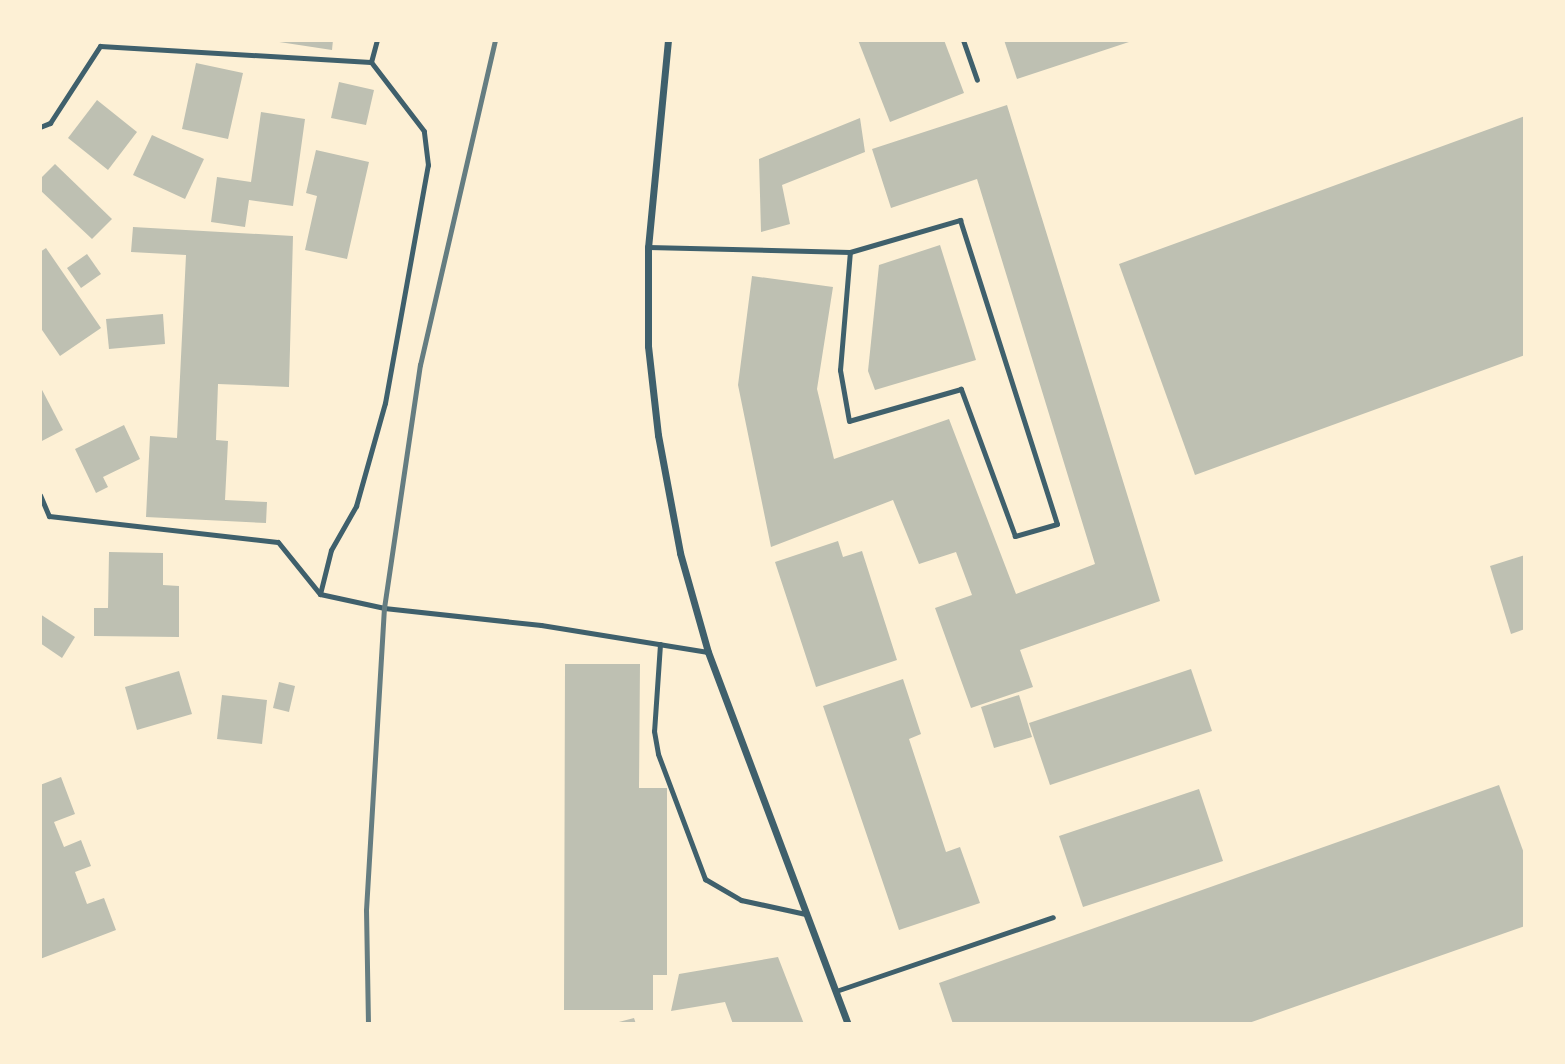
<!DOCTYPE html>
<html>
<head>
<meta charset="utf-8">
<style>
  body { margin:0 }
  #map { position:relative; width:1565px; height:1064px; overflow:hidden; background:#fdf0d5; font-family:Roboto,sans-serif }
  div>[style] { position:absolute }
  .building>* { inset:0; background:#bec0b2 }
  .service>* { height:5px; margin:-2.5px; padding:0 2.5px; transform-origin:2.5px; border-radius:2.5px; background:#3f606c }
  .minor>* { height:7px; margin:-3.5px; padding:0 3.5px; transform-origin:3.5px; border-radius:3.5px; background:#3f606c }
  .rail>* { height:5px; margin:-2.5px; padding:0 2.5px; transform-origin:2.5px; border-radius:2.5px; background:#657d81 }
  span { translate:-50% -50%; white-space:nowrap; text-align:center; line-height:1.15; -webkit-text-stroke:7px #fdf0d5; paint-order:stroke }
  .frame { position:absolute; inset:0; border:42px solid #fdf0d5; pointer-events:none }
</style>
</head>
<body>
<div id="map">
  <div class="building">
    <div style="clip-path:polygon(266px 40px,333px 40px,332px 50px)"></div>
    <div style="clip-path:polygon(858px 40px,944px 40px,964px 93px,890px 122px)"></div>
    <div style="clip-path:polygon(1004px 40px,1132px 40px,1132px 41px,1017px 79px)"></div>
    <div style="clip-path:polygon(196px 63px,243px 73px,228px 139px,182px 129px)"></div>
    <div style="clip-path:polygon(339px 82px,374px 90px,366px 125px,331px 118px)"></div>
    <div style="clip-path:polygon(97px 100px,137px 132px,108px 170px,68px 138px)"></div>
    <div style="clip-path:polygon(1007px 105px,1160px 601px,1020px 650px,1033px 687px,971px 708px,935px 608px,972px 595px,956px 552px,919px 564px,893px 500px,771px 547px,738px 385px,752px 276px,833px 287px,817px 389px,834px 459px,949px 419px,1016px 594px,1095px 564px,977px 179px,891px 208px,872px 149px)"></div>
    <div style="clip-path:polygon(261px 112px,305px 119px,293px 206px,249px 200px,245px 227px,211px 222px,217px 177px,251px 182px)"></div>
    <div style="clip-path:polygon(1525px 116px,1525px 355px,1195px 475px,1119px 264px)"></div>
    <div style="clip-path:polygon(860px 118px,865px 152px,782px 185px,790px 224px,761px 232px,759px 159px)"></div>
    <div style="clip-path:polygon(152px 135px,204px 159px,185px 199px,133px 175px)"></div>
    <div style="clip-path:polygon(316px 150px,369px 162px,347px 259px,305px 250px,317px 196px,306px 193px)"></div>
    <div style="clip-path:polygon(55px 164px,112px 219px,92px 239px,40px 190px,40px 179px)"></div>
    <div style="clip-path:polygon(133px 227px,293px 236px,289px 387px,218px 384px,216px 440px,228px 441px,225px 500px,267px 502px,266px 523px,146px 517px,150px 436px,177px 438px,186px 255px,131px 252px)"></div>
    <div style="clip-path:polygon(940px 245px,976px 360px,875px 390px,868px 371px,879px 265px)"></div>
    <div style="clip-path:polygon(46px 248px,101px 328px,60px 356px,40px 327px,40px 252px)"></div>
    <div style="clip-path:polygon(87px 254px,101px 274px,81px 288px,67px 268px)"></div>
    <div style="clip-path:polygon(163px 314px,165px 344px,109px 349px,106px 319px)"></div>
    <div style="clip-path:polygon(40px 386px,63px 430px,40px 442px)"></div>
    <div style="clip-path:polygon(124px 425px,140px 459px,103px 477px,108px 487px,96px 493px,75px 449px)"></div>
    <div style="clip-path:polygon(838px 541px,843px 557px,862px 551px,897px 660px,816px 687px,775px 562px)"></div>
    <div style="clip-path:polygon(109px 552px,163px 553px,163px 585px,179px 586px,179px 637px,94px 636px,94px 608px,108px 608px)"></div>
    <div style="clip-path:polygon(1525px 555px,1525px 629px,1511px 634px,1490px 566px)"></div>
    <div style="clip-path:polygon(40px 614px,75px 637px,62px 658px,40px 643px)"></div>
    <div style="clip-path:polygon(565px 664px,640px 664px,639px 788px,667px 788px,667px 975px,653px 975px,653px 1010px,564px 1010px)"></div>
    <div style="clip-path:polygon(1191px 669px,1212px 731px,1050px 785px,1029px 723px)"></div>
    <div style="clip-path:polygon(179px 671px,192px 714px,137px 730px,125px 687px)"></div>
    <div style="clip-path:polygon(903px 679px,921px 734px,909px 739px,946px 852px,960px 847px,980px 903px,899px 930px,823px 706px)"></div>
    <div style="clip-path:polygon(279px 682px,295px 686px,289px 712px,273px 708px)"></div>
    <div style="clip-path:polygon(222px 695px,267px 700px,262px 744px,217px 739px)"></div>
    <div style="clip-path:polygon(1019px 695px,1032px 737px,994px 748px,981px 707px)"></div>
    <div style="clip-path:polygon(61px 777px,75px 814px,54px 822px,64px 847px,81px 840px,91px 866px,75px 872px,87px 904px,104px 898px,116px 930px,40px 959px,40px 785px)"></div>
    <div style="clip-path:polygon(1499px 785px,1525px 856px,1525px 926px,1246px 1024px,953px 1024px,939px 983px)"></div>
    <div style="clip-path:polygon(1199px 789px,1223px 861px,1083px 907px,1059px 836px)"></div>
    <div style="clip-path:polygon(778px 957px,804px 1024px,733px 1024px,725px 1002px,671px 1011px,679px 974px)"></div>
    <div style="clip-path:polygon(634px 1018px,636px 1024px,615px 1024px,615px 1023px)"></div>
  </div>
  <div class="service">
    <div style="left:963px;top:40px;width:42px;rotate:70.7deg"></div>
    <div style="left:40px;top:127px;width:11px;rotate:-22deg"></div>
    <div style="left:50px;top:123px;width:92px;rotate:-57deg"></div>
    <div style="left:100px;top:46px;width:271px;rotate:3.4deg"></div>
    <div style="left:371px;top:62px;width:23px;rotate:-75deg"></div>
    <div style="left:648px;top:247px;width:202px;rotate:1.4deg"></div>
    <div style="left:850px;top:252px;width:115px;rotate:-16.2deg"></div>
    <div style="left:960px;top:220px;width:319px;rotate:72.3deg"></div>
    <div style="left:1057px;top:524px;width:44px;rotate:164.1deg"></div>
    <div style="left:1015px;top:536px;width:157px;rotate:-110.2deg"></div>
    <div style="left:961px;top:389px;width:116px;rotate:164.1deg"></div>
    <div style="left:849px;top:421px;width:52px;rotate:-100deg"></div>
    <div style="left:840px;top:370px;width:118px;rotate:-85.2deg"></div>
    <div style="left:40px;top:495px;width:23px;rotate:67deg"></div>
    <div style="left:49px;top:516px;width:230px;rotate:6.5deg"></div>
    <div style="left:278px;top:542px;width:67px;rotate:51.1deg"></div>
    <div style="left:320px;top:594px;width:66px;rotate:12.3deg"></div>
    <div style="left:384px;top:608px;width:158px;rotate:6.2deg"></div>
    <div style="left:541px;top:625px;width:169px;rotate:9.2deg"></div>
    <div style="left:320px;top:594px;width:45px;rotate:-76deg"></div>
    <div style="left:331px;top:550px;width:51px;rotate:-60.4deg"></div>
    <div style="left:356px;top:506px;width:107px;rotate:-74.3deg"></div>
    <div style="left:385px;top:403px;width:242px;rotate:-79.8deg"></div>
    <div style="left:428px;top:165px;width:34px;rotate:-97deg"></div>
    <div style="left:424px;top:131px;width:87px;rotate:-127.5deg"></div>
    <div style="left:660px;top:644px;width:87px;rotate:93.9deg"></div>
    <div style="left:654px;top:731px;width:23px;rotate:80deg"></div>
    <div style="left:658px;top:754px;width:134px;rotate:69.4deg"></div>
    <div style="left:705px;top:879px;width:42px;rotate:30.3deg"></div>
    <div style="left:741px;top:900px;width:66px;rotate:12.2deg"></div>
    <div style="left:836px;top:991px;width:229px;rotate:-18.8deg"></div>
  </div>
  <div class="minor">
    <div style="left:668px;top:40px;width:208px;rotate:95.5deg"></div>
    <div style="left:648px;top:247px;width:99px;rotate:90deg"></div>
    <div style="left:648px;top:346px;width:90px;rotate:83.6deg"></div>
    <div style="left:658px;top:435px;width:120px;rotate:79.4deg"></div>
    <div style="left:680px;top:553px;width:103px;rotate:74.2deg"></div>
    <div style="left:708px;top:652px;width:397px;rotate:69.4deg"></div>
  </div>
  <div class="rail">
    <div style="left:368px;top:1024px;width:114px;rotate:-91deg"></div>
    <div style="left:366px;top:910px;width:303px;rotate:-86.6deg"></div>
    <div style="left:384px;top:608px;width:246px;rotate:-81.6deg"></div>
    <div style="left:420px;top:365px;width:334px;rotate:-77deg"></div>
  </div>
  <div class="frame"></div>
</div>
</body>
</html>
